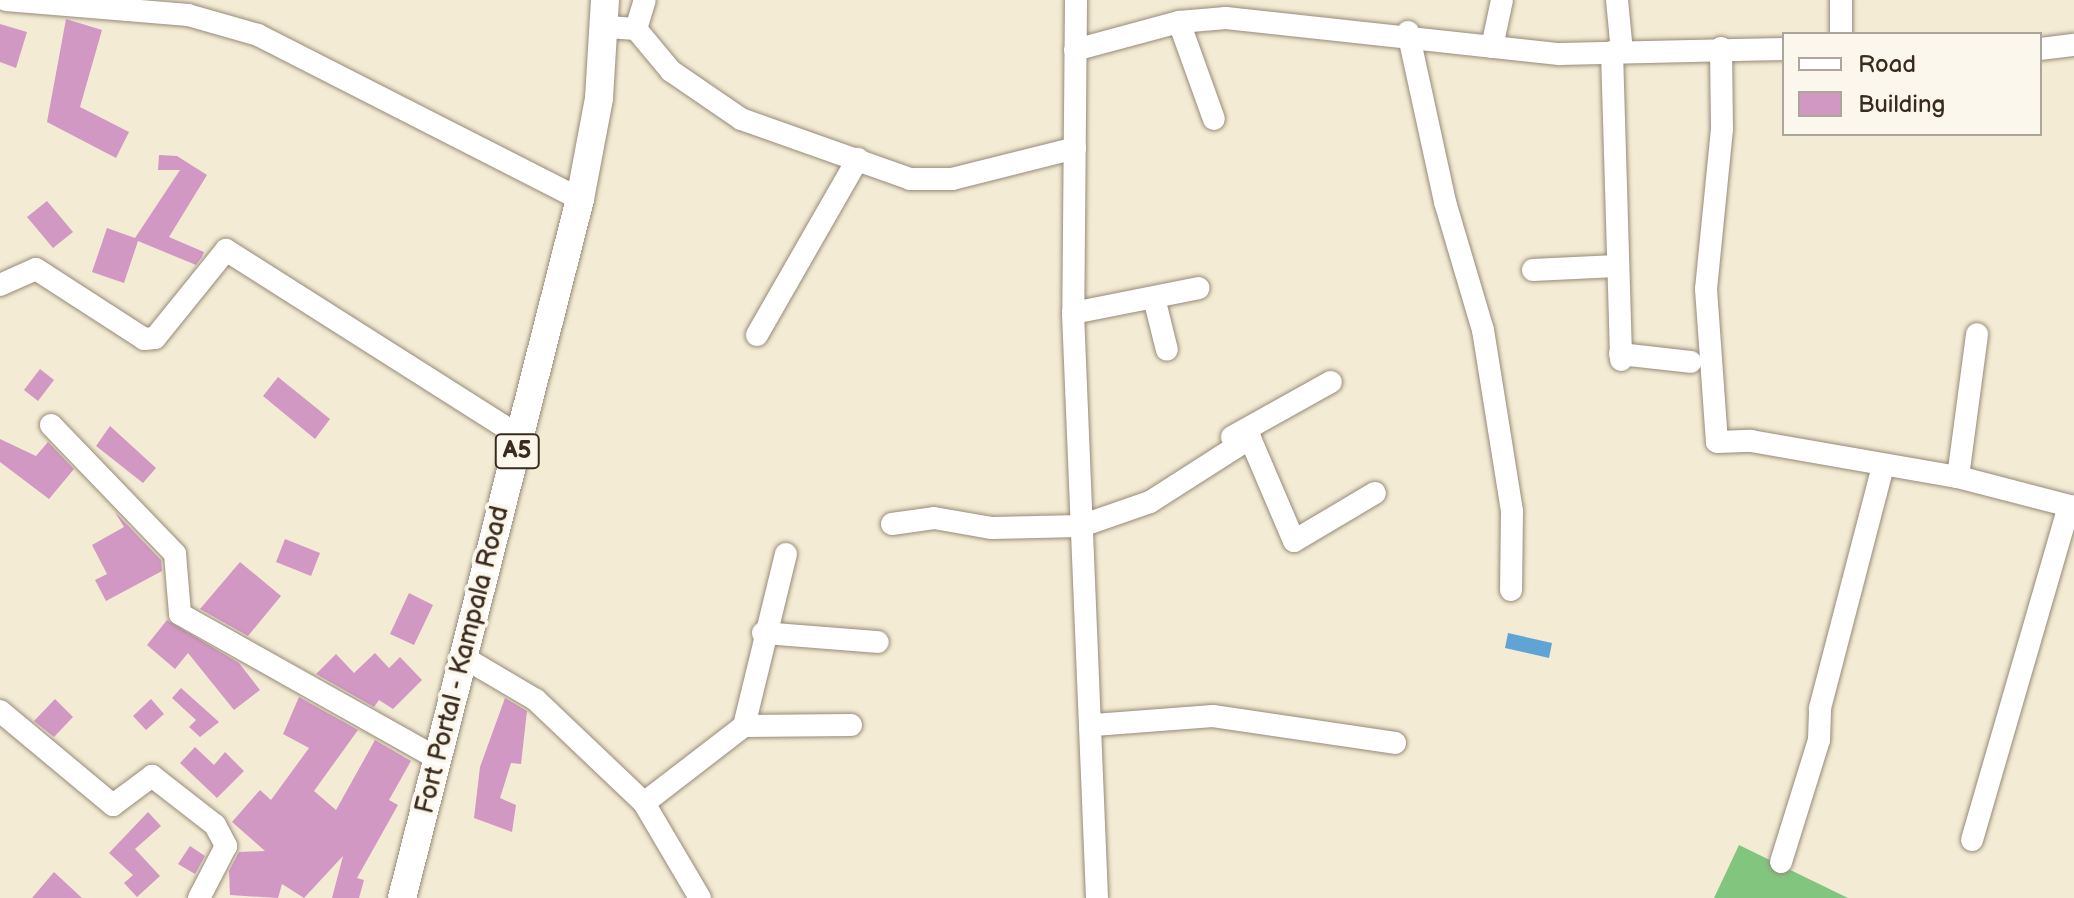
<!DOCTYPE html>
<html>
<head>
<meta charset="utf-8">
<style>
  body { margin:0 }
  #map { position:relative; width:2074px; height:898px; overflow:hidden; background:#f3ebd4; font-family:"Balsamiq Sans",sans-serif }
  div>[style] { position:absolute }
  .green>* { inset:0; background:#82c57f }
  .water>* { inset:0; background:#60a4d5 }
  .building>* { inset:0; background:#d298c4 }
  .roads { filter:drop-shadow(0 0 2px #978a79) drop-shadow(0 0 2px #978a79) }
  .minor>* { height:22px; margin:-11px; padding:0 11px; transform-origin:11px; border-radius:11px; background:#fff }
  .major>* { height:28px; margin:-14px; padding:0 14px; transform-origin:14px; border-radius:14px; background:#fff }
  span { translate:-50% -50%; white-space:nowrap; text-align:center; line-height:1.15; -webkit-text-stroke:8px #fbf7ec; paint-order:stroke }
  .shield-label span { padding:2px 6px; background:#fbf7ec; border:2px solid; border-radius:6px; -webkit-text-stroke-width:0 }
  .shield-label { font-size:24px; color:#3b2a1e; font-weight:700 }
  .street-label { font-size:26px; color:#3b2a1e }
  .legend { position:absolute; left:1782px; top:32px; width:260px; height:104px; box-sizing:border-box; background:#fbf7ec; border:2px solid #aea59a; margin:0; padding:10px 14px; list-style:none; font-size:24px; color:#3b2a1e }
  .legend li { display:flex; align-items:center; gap:16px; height:40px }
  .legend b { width:40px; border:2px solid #aea59a }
</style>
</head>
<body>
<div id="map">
  <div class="green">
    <div style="clip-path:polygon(1739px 845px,1848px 898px,1714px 898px)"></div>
  </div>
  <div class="water">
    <div style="clip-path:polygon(1508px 633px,1552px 643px,1549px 658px,1505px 648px)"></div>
  </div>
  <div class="building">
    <div style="clip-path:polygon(66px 19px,102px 30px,80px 107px,129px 132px,116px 158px,47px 122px)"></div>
    <div style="clip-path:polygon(0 24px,27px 32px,16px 68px,0 62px)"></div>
    <div style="clip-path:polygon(159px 155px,177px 156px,207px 175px,169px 237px,204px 252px,202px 257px,196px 265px,138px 241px,124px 283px,92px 272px,107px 228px,135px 238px,180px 170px,158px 170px)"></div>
    <div style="clip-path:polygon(47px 201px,73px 232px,53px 248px,27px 217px)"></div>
    <div style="clip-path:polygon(40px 369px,54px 380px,38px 401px,24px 390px)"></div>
    <div style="clip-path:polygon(278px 377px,330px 419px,315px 439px,263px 396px)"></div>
    <div style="clip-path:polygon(110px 426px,156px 468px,143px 483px,96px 446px)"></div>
    <div style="clip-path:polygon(0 439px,36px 456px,48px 442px,74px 469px,49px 499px,0 462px)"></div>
    <div style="clip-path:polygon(115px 512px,161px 560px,162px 571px,106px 601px,95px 580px,107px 574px,92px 545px,124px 527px)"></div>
    <div style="clip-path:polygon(285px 539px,320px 553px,311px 576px,276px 562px)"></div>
    <div style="clip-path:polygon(240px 562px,281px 596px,248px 636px,200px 609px)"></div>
    <div style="clip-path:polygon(409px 593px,433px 605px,414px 645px,390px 634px)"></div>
    <div style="clip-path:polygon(167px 620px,239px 663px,260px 690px,234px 710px,188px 653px,175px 669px,147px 645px)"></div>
    <div style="clip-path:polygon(375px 653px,389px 668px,400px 657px,422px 680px,393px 709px,379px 700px,374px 707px,316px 674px,336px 654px,354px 673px)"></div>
    <div style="clip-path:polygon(181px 688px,219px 722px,200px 737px,189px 727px,196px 720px,172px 698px)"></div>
    <div style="clip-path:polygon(299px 697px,358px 730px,314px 791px,336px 810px,375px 740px,411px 761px,389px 800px,398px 805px,357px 878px,364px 880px,359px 898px,332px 898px,343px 856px,304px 898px,282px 884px,278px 898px,230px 895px,229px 871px,239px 852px,265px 851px,232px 822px,260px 790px,271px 800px,309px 748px,283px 734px)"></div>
    <div style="clip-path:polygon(505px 698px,527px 711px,521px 764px,511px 763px,500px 798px,516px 805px,512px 832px,474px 818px,480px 767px)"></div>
    <div style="clip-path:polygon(55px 699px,73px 717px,54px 737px,34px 721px)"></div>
    <div style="clip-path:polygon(151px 699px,164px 714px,146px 730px,133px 716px)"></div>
    <div style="clip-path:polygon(195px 747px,214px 765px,225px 752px,244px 771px,217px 798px,180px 763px)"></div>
    <div style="clip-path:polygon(148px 812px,161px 826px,135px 849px,160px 876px,137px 897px,124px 883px,133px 875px,109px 853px)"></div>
    <div style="clip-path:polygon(190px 846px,205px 856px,195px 874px,178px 864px)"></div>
    <div style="clip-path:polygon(54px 872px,82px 898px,32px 898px)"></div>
  </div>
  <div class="roads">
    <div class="minor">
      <div style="left:6px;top:0;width:183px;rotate:4.7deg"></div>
      <div style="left:188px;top:15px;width:73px;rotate:15.9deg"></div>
      <div style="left:258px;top:35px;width:361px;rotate:27deg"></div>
      <div style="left:1076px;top:0;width:313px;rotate:90.5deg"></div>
      <div style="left:1073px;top:313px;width:585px;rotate:87.65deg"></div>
      <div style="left:1617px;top:0;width:52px;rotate:84.5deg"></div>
      <div style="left:1179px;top:22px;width:103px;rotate:70.2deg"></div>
      <div style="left:608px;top:27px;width:28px;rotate:4deg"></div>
      <div style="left:636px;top:29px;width:55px;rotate:50.2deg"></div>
      <div style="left:671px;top:71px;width:85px;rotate:34.4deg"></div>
      <div style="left:741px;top:119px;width:179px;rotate:19.5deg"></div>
      <div style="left:910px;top:179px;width:42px"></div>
      <div style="left:952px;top:179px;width:127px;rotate:-14.1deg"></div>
      <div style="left:636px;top:29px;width:30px;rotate:-73deg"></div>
      <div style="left:1408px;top:32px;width:174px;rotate:77.7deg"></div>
      <div style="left:1445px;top:202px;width:134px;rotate:73.5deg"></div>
      <div style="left:1483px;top:330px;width:183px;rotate:80.9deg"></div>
      <div style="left:1512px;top:511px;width:79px;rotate:90.7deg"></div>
      <div style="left:1841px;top:34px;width:34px;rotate:-90deg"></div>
      <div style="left:1492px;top:47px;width:48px;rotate:-78deg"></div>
      <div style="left:1721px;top:48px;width:81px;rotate:89.3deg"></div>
      <div style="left:1722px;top:129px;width:161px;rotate:95.7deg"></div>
      <div style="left:1706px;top:289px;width:153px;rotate:85.9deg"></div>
      <div style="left:1717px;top:442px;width:34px;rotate:-2deg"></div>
      <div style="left:1751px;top:441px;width:210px;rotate:9.9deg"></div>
      <div style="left:1958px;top:477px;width:120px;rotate:14.5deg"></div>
      <div style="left:2040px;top:49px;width:34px;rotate:-7deg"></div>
      <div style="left:1075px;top:50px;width:108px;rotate:-15.1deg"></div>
      <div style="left:1179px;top:22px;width:47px;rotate:-4.9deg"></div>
      <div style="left:1226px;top:18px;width:335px;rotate:6.2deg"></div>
      <div style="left:1559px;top:54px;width:225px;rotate:-1.3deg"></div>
      <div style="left:1612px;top:52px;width:308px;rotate:88.3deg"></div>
      <div style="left:1533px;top:270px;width:83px;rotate:-2.8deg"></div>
      <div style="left:0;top:285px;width:39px;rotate:-24deg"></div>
      <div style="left:36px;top:269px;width:129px;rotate:32.9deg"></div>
      <div style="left:144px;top:339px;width:11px;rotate:-5deg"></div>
      <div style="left:155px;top:338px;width:113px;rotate:-51.1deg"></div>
      <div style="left:226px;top:250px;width:349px;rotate:32.4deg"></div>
      <div style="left:1155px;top:302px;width:49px;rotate:76deg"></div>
      <div style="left:1073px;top:313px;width:128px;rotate:-11.2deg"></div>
      <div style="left:757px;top:335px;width:203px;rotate:-60.2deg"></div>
      <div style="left:1620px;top:354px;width:71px;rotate:6.4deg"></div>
      <div style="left:51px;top:425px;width:179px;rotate:46.1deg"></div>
      <div style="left:175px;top:554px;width:60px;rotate:85.2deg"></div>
      <div style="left:180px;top:614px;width:295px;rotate:29.3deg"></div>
      <div style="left:1232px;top:437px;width:113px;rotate:-29.1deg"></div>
      <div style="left:1958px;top:477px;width:144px;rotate:-82.4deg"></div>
      <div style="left:892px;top:524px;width:42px;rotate:-8.1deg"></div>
      <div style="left:934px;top:518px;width:59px;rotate:9.8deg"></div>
      <div style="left:992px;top:528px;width:89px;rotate:-1.3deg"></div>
      <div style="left:1081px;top:526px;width:73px;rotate:-19.2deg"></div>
      <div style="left:1150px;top:502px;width:119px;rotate:-32.6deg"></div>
      <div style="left:1250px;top:438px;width:112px;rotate:66.9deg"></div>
      <div style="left:1294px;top:541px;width:94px;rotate:-30.7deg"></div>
      <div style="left:763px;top:633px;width:115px;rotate:4.5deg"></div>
      <div style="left:463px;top:657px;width:85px;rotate:30.5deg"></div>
      <div style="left:536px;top:700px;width:149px;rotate:43.6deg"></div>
      <div style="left:644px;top:803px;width:110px;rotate:59.5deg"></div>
      <div style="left:0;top:711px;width:147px;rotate:39.8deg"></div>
      <div style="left:113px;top:805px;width:49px;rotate:-36.6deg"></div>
      <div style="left:152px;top:776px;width:80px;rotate:37.9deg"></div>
      <div style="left:215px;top:825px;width:24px;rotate:62deg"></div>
      <div style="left:226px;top:846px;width:59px;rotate:117.4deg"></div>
      <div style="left:1094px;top:725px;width:119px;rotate:-4.3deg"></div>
      <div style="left:1213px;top:716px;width:184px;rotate:8.4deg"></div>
      <div style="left:744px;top:726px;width:177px;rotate:-76.3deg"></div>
      <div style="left:644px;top:803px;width:126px;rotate:-37.6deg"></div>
      <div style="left:744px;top:726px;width:107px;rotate:-0.5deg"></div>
      <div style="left:1972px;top:840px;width:348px;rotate:-73.8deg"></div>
      <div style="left:1781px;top:862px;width:128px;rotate:-72.7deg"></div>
      <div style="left:1819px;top:740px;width:32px;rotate:-88deg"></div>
      <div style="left:1820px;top:708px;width:249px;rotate:-75.4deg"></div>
    </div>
    <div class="major">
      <div style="left:402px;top:898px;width:721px;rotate:-75.71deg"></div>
      <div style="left:580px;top:199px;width:103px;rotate:-79.3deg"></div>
      <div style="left:599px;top:98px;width:98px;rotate:-86.5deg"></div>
    </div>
  </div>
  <div class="shield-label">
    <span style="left:517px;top:451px">A5</span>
  </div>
  <div class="street-label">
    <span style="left:463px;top:660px;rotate:-76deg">Fort Portal - Kampala Road</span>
  </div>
  <ul class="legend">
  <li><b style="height:10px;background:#fff"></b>Road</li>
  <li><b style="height:22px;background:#d298c4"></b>Building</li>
  </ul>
</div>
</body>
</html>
